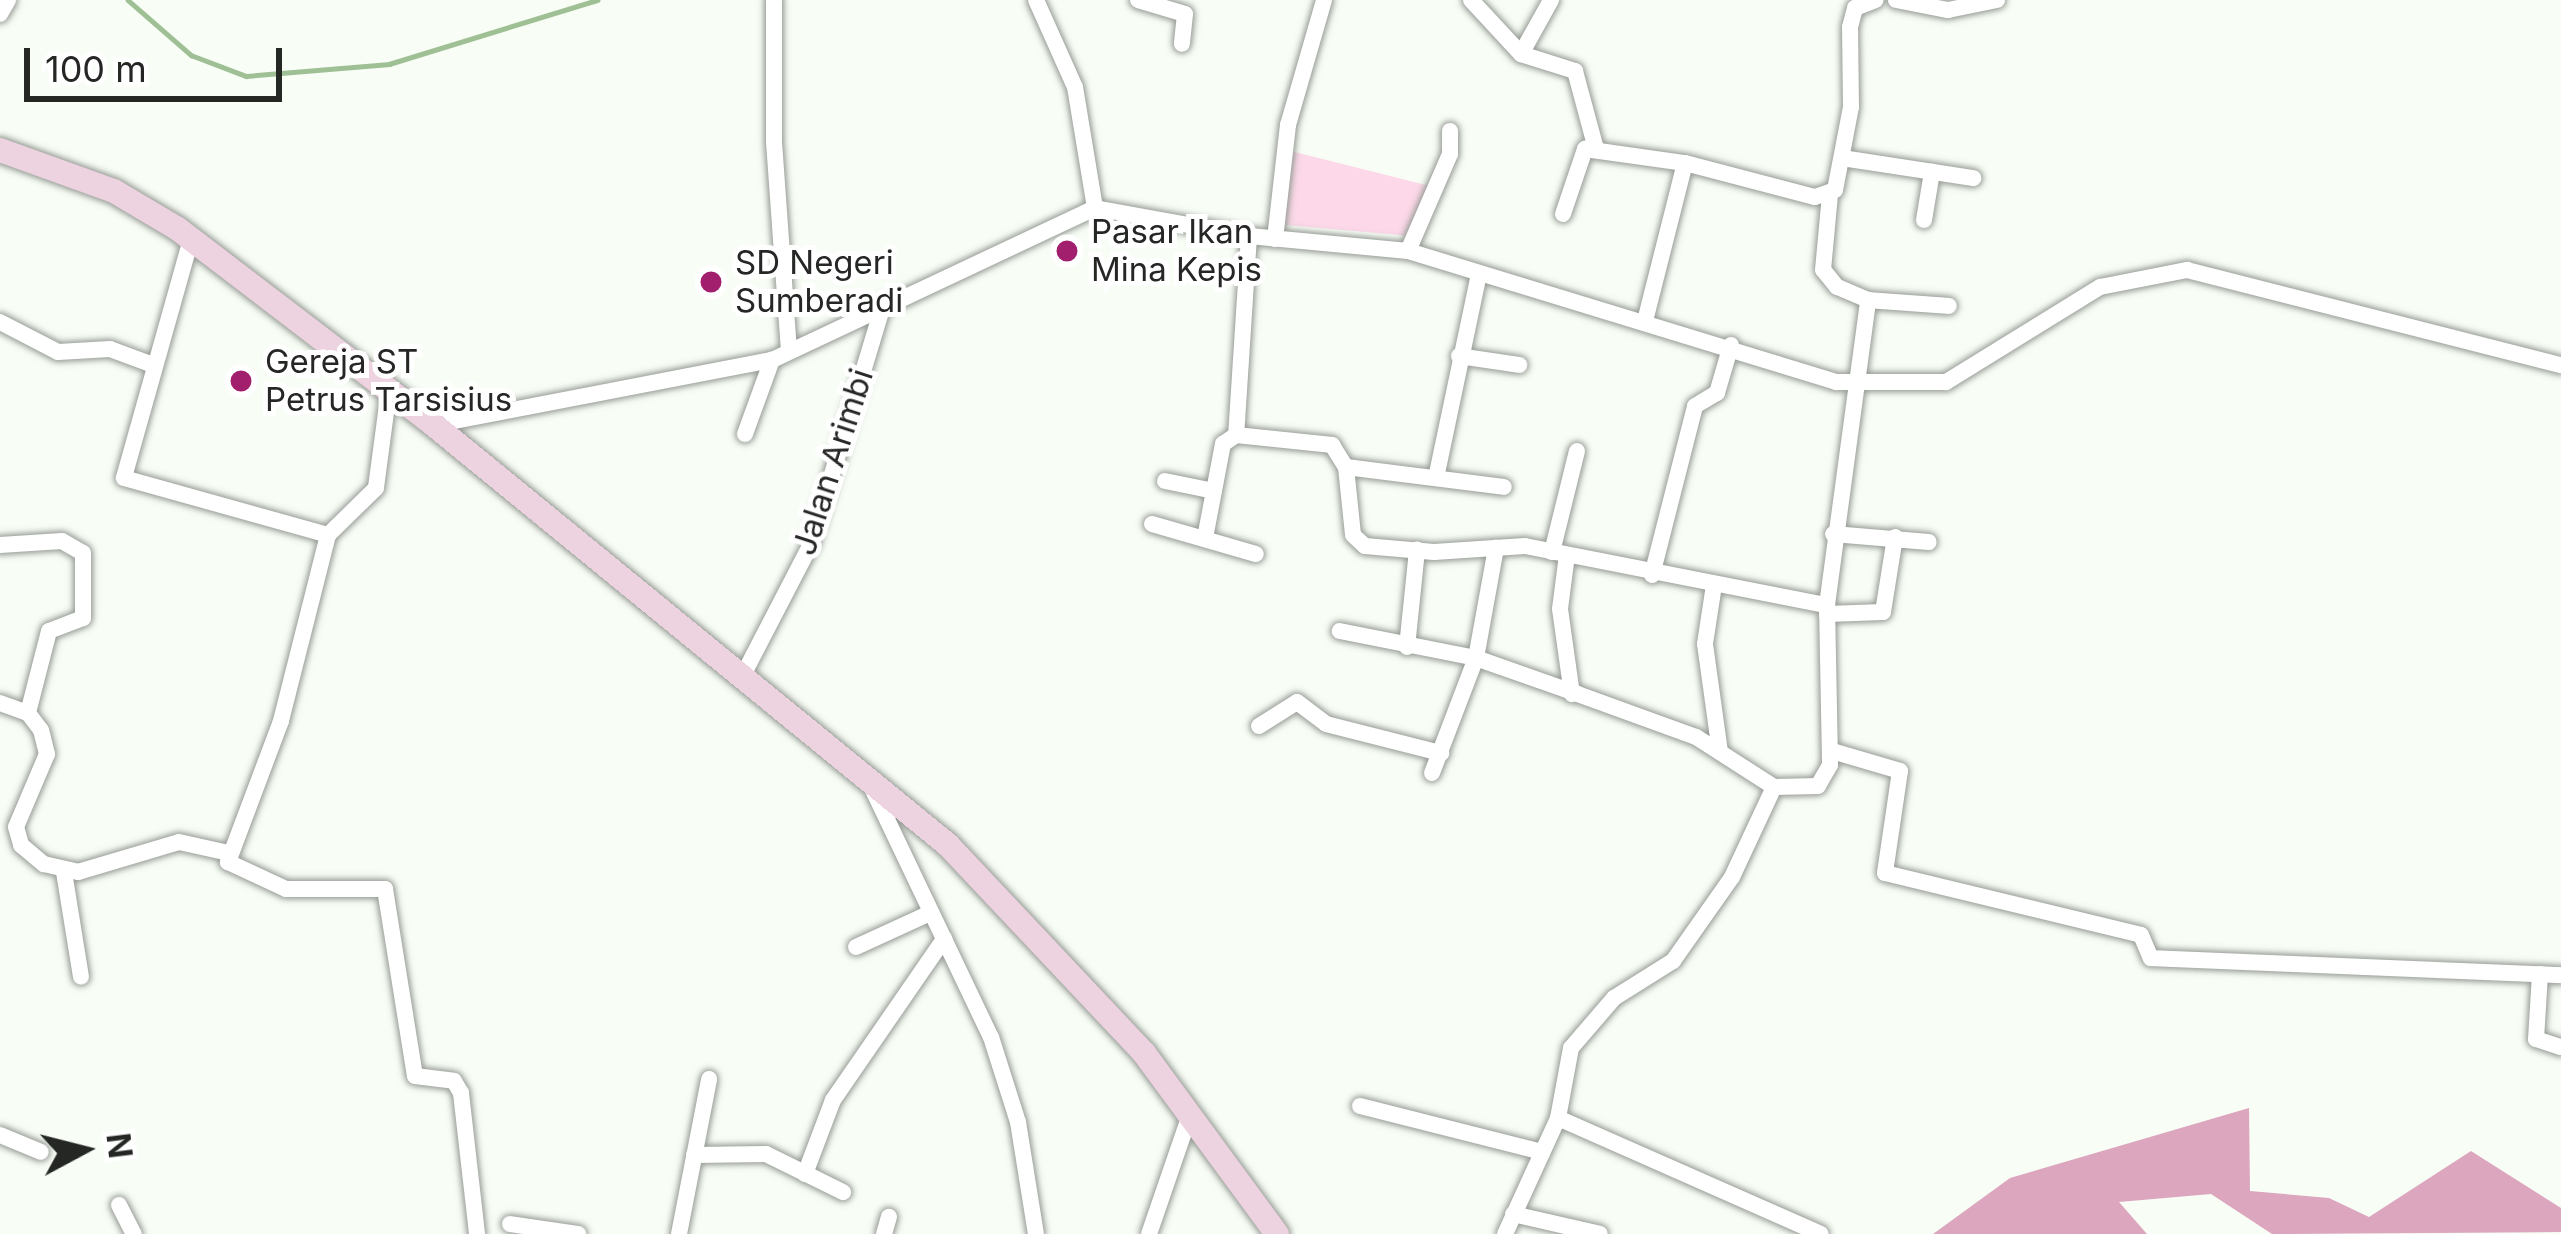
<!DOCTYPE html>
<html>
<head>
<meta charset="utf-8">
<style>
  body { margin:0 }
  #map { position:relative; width:2561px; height:1234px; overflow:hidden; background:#f8fef6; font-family:Inter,sans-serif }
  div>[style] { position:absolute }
  .green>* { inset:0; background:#fcd8e8 }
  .forest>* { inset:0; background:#dba6be }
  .stream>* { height:4.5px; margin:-2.25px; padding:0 2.25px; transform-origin:2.25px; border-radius:2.25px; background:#9fbf94 }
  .roads { filter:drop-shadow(0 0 3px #979c96) drop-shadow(0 0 3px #979c96) }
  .street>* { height:16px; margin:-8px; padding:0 8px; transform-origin:8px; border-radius:8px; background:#fff }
  .secondary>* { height:24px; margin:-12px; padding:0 12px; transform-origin:12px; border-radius:12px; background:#edd2e0 }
  .dots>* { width:33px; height:33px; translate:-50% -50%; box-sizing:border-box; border:6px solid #fff; border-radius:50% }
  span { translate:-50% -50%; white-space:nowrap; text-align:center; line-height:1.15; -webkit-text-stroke:10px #fff; paint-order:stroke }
  .poi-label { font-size:33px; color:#252725 }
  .left { translate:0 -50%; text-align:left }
  .street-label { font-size:33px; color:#252725 }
  .north { position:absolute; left:24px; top:1090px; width:120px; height:120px; -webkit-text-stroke:9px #fff; paint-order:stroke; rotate:83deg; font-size:33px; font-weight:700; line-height:48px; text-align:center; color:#252725 }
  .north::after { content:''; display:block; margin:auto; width:42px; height:54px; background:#252725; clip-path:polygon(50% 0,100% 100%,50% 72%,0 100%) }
  .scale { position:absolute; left:24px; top:48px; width:258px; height:54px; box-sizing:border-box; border:6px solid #252725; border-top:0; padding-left:15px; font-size:36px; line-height:42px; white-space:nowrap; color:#252725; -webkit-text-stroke:9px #fff; paint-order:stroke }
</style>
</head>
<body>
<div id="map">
  <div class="green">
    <div style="clip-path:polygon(1291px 151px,1430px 186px,1411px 236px,1285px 225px)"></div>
  </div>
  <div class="forest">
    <div style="clip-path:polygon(2249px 1108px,2250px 1191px,2329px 1198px,2369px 1217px,2471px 1151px,2561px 1208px,2561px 1232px,2272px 1234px,2211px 1194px,2119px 1202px,2147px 1234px,1933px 1234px,2010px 1178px)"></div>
  </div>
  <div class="stream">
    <div style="left:128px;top:0;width:84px;rotate:41.1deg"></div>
    <div style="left:191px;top:55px;width:59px;rotate:20.9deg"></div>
    <div style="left:246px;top:76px;width:144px;rotate:-4.8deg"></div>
    <div style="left:389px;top:64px;width:218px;rotate:-17.1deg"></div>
  </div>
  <div class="roads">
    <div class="street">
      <div style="left:774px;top:0;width:142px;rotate:90deg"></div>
      <div style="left:774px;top:142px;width:210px;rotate:85.9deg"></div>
      <div style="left:1036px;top:0;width:95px;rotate:65.9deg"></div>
      <div style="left:1075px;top:87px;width:123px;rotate:80.6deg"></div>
      <div style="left:1138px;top:0;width:49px;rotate:16.6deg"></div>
      <div style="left:1185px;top:14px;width:30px;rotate:96deg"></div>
      <div style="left:1471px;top:0;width:74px;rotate:47.2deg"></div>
      <div style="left:1521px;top:54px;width:57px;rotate:17.5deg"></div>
      <div style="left:1575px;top:71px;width:77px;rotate:74.9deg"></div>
      <div style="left:1896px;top:0;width:53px;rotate:10.9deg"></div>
      <div style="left:1948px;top:10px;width:50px;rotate:-11.5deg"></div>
      <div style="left:0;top:14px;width:16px;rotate:-60deg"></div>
      <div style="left:1521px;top:54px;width:62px;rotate:-60.9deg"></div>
      <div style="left:1842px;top:158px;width:133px;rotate:8.7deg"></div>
      <div style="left:1563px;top:214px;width:69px;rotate:-71.3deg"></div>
      <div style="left:1585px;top:149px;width:101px;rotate:8deg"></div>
      <div style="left:1924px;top:220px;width:49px;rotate:-80.5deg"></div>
      <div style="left:1249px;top:236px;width:199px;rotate:93.7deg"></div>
      <div style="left:1236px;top:435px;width:97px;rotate:5.9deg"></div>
      <div style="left:1332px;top:445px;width:26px;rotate:58deg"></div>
      <div style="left:1346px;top:467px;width:68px;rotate:84.1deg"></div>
      <div style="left:1353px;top:535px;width:16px;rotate:43deg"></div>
      <div style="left:1365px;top:546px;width:69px;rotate:5deg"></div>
      <div style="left:1434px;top:552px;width:91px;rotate:-3.8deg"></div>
      <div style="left:1525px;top:546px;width:308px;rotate:11.1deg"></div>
      <div style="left:1827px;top:605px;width:160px;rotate:88.9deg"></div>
      <div style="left:1830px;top:765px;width:24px;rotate:120deg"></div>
      <div style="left:1818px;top:786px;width:44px;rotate:178.7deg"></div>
      <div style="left:1774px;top:787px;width:93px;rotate:-147.3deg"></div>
      <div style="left:1696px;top:737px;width:126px;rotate:-160deg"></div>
      <div style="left:1578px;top:694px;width:108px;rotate:-160.6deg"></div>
      <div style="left:1476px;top:658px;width:139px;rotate:-168.8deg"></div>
      <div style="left:191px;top:239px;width:248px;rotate:105.7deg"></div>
      <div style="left:124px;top:478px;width:212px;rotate:15.6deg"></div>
      <div style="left:1275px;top:239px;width:115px;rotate:-83.5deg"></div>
      <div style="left:1288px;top:125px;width:130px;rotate:-73.9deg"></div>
      <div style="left:1408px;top:251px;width:106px;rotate:-66.6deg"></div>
      <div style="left:1450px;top:154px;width:23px;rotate:-90deg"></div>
      <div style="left:1868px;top:300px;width:81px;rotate:4.2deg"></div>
      <div style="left:1645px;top:321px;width:163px;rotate:-75.8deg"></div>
      <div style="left:1685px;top:163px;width:134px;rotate:14.7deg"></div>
      <div style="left:1815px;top:197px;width:21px;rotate:-19deg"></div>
      <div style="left:1835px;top:190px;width:85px;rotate:-79.1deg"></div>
      <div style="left:1851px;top:107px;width:80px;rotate:-90.7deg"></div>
      <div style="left:1850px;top:27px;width:20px;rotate:-75deg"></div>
      <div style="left:1855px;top:8px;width:22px;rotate:-21deg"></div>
      <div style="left:0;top:322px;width:65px;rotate:27.3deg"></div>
      <div style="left:58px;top:352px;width:52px;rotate:-3.3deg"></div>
      <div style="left:110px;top:349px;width:46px;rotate:20.4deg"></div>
      <div style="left:1459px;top:356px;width:61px;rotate:8.5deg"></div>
      <div style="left:389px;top:390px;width:99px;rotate:97.6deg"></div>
      <div style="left:376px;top:488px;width:67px;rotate:135.6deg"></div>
      <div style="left:328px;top:535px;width:192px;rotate:104.2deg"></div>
      <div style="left:281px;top:721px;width:151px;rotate:110.6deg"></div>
      <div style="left:228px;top:862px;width:64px;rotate:25deg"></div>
      <div style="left:286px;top:889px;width:99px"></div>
      <div style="left:385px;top:889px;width:189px;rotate:80.9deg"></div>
      <div style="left:415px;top:1076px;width:39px;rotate:7deg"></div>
      <div style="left:454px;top:1081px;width:14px;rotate:60deg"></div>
      <div style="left:461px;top:1093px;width:142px;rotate:83.5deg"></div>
      <div style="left:434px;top:425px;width:344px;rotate:-10.9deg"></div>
      <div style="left:772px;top:360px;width:357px;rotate:-25.2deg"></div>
      <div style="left:1095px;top:208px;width:157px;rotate:10.3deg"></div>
      <div style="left:1249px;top:236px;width:160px;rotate:5.4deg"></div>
      <div style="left:1408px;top:251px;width:448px;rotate:17deg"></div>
      <div style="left:1836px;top:382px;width:110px"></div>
      <div style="left:1946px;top:382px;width:181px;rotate:-31.7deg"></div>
      <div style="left:2100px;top:287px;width:89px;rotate:-11.1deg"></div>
      <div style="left:2187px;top:270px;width:386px;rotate:14.3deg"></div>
      <div style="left:745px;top:434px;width:79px;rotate:-70deg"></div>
      <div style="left:1346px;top:467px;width:159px;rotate:7.2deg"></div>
      <div style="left:1436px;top:478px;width:208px;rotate:-78.1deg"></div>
      <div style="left:1165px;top:481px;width:50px;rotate:11.5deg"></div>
      <div style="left:1152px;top:524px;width:108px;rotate:16.1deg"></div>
      <div style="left:1833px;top:534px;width:96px;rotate:4.8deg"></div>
      <div style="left:1205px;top:538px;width:96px;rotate:-79.2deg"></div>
      <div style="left:1223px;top:444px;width:16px;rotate:-35deg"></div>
      <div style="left:0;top:545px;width:62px;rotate:-3.7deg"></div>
      <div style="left:62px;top:541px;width:24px;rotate:30deg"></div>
      <div style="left:83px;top:553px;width:65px;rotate:90deg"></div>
      <div style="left:83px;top:618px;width:36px;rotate:159deg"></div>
      <div style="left:49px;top:631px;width:85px;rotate:104.4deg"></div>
      <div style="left:1552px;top:552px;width:104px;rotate:-76.1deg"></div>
      <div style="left:1567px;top:555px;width:54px;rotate:97.4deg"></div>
      <div style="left:1560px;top:609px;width:86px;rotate:82deg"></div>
      <div style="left:1652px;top:575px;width:174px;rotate:-75.7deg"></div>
      <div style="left:1695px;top:406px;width:26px;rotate:-31deg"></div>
      <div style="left:1717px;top:393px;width:50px;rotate:-73.7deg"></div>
      <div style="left:1714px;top:585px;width:60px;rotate:98.7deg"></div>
      <div style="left:1705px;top:644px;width:109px;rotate:82.1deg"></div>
      <div style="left:1827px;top:605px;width:308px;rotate:-82.3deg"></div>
      <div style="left:1868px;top:300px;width:34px;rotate:-157deg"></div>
      <div style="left:1837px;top:287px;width:22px;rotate:-129deg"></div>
      <div style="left:1823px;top:270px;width:75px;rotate:-84.7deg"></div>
      <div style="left:1827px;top:614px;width:56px;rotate:-2deg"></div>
      <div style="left:1883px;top:612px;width:76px;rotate:-80.9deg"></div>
      <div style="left:1407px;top:647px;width:98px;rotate:-84.1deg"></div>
      <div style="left:741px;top:679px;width:152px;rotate:-62.6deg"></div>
      <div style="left:811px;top:544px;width:250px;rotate:-73.2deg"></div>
      <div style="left:0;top:703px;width:30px;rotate:20deg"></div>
      <div style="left:28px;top:713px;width:21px;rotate:53deg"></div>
      <div style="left:41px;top:730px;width:25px;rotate:76deg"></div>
      <div style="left:47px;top:754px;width:79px;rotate:113deg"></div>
      <div style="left:16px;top:827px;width:19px;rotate:74deg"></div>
      <div style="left:21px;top:845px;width:30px;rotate:40deg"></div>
      <div style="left:44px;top:864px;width:35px;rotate:13deg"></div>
      <div style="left:78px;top:872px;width:105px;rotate:-16.5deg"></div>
      <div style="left:179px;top:842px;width:51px;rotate:12.4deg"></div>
      <div style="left:1259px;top:726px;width:45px;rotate:-32.3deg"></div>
      <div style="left:1297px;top:702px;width:36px;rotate:37deg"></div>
      <div style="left:1326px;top:724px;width:119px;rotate:14.2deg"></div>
      <div style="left:1832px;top:751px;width:71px;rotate:16.4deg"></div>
      <div style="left:1900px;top:771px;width:103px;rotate:98.4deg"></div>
      <div style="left:1885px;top:873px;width:263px;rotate:13.6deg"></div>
      <div style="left:2141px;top:935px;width:25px;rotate:67deg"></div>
      <div style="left:2151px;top:958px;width:410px;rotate:2.4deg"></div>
      <div style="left:1432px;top:773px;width:123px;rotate:-69.1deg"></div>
      <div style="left:1476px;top:658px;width:112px;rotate:-79.7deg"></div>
      <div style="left:872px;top:788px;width:276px;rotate:64.5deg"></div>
      <div style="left:991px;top:1037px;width:89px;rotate:72.4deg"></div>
      <div style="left:1018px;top:1122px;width:113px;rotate:80.9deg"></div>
      <div style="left:64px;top:872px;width:106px;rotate:80.8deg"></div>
      <div style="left:856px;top:947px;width:81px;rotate:-24.7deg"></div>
      <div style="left:2540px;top:974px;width:65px;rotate:93.5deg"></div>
      <div style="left:2536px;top:1039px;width:26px;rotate:18deg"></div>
      <div style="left:1360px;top:1106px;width:188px;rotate:14.2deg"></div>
      <div style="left:1558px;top:1118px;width:287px;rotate:23.8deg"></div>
      <div style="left:0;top:1135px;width:44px;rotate:22.5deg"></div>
      <div style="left:694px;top:1155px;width:72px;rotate:-0.8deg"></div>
      <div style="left:766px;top:1154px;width:86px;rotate:26.3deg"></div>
      <div style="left:805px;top:1174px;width:79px;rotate:-69.3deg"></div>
      <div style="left:833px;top:1100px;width:196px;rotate:-55.4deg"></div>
      <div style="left:119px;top:1205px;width:33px;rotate:63deg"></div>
      <div style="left:1513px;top:1214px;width:89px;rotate:12.9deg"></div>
      <div style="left:510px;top:1224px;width:69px;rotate:8.4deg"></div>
      <div style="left:679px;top:1234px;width:158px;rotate:-79deg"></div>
      <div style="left:884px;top:1234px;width:18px;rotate:-74deg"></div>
      <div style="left:1149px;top:1234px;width:120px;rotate:-71deg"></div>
      <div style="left:1505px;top:1234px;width:128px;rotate:-65.4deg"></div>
      <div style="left:1558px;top:1118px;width:71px;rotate:-79.5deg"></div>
      <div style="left:1571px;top:1048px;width:66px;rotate:-49.3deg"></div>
      <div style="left:1614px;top:998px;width:70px;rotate:-32.1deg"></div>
      <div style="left:1673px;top:961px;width:103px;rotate:-54.9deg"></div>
      <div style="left:1732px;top:877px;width:99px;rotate:-65deg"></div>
    </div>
    <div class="secondary">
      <div style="left:0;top:150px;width:121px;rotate:19.8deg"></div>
      <div style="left:114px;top:191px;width:74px;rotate:30.7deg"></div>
      <div style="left:178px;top:229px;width:322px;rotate:37.4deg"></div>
      <div style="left:434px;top:425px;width:664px;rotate:39.25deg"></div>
      <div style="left:948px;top:845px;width:286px;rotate:46.7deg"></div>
      <div style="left:1144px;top:1053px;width:225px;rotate:53.7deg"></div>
    </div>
  </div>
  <div class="dots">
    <div style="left:1067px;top:251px;background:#a21f6d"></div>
    <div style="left:711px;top:282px;background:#a21f6d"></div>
    <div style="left:241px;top:381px;background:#a21f6d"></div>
  </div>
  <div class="poi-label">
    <span class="left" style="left:1091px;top:251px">Pasar Ikan<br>Mina Kepis</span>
    <span class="left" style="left:735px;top:282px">SD Negeri<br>Sumberadi</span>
    <span class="left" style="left:265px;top:381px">Gereja ST<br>Petrus Tarsisius</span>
  </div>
  <div class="street-label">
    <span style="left:833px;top:462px;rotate:-72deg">Jalan Arimbi</span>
  </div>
  <div class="north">N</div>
  <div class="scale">100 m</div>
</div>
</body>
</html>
